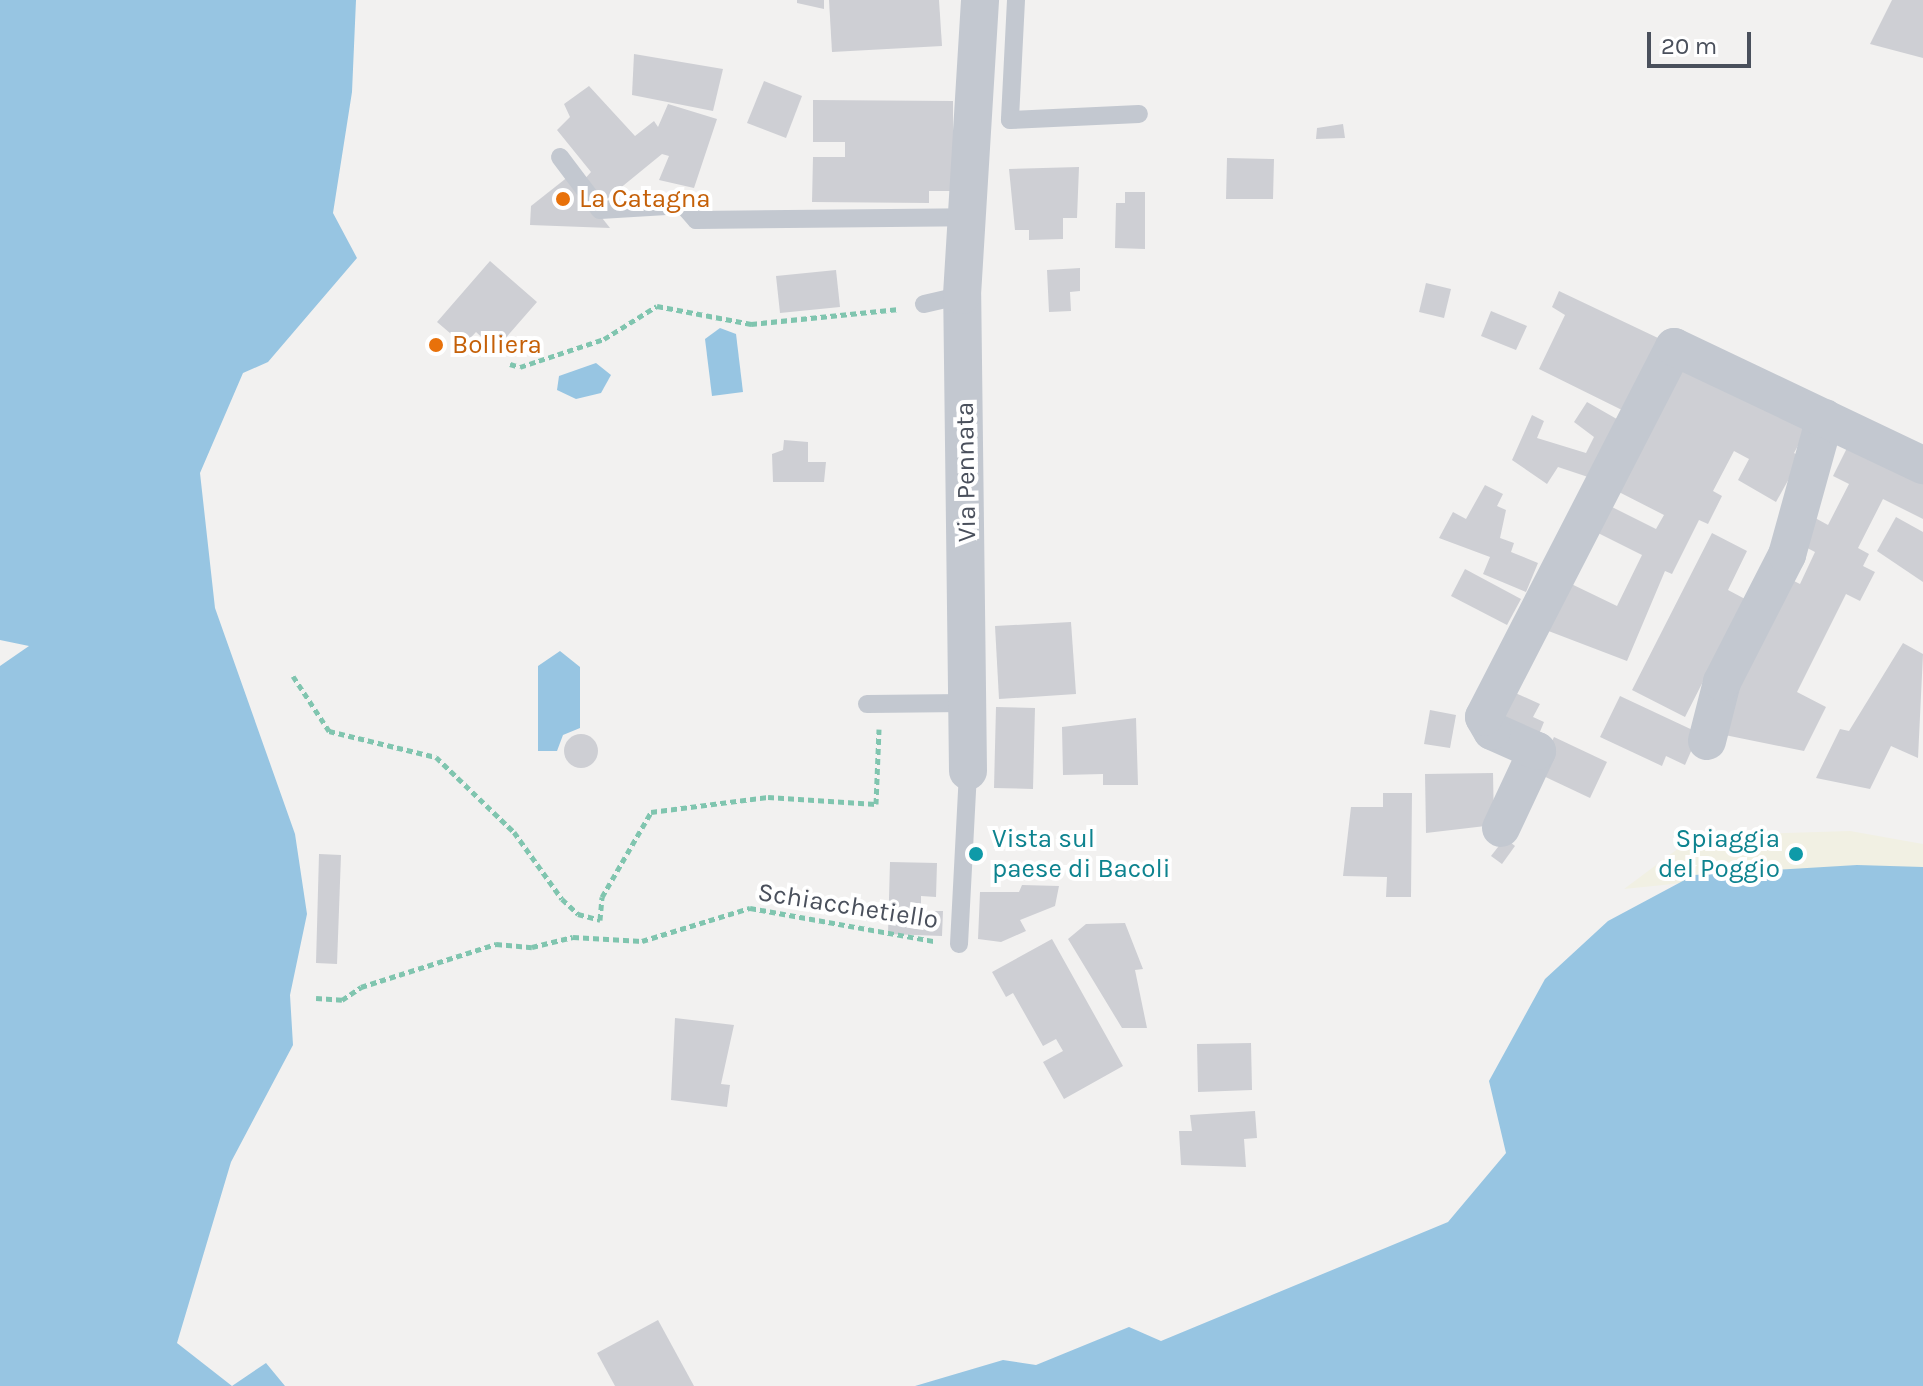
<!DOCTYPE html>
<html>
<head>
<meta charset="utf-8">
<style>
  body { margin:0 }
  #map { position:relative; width:1923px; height:1386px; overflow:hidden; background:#f2f1f0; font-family:Karla,sans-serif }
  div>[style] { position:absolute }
  .sand>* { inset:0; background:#f1f0e3 }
  .water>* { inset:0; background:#97c5e2 }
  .building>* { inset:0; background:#cecfd4 }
  .round { border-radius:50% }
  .path>* { height:5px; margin-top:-2.5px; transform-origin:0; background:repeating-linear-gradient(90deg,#80c5af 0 6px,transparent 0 10px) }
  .service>* { height:18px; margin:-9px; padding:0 9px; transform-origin:9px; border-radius:9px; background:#c3c8d0 }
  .minor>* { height:38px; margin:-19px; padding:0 19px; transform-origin:19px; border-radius:19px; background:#c3c8d0 }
  .dots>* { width:22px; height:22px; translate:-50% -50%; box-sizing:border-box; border:4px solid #fff; border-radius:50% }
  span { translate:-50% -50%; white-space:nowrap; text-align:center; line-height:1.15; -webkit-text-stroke:8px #fff; paint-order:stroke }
  .food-label { font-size:26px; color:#c56008 }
  .left { translate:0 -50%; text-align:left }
  .street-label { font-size:26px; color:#4a505c }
  .culture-label { font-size:26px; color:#0d838f }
  .right { translate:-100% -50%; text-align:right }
  .scale { position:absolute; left:1647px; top:32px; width:104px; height:36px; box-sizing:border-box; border:4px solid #4a505c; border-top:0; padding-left:10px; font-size:24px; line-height:28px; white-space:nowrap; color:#4a505c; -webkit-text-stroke:6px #fff; paint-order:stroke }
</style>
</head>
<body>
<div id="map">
  <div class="sand">
    <div style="clip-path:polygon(1850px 831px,1923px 844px,1923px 874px,1857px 865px,1624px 889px,1695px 836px)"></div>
  </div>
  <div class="water">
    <div style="clip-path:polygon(0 0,356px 0,352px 92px,333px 213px,357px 258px,268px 362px,243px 373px,200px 473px,215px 608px,295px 834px,307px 914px,290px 995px,293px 1045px,231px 1162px,177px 1343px,232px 1386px,266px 1363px,285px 1386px,0 1386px,0 666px,29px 646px,0 640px)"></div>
    <div style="clip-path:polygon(720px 328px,736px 334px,743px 392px,712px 396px,705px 339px)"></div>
    <div style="clip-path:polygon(596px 363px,611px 375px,601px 393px,576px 399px,557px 390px,559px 376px)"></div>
    <div style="clip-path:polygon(560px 651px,580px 667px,580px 728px,563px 735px,557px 751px,538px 751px,538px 666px)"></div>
    <div style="clip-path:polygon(1857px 865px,1923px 867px,1923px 1386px,915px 1386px,1003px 1360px,1036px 1365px,1129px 1327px,1161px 1341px,1448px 1222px,1506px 1153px,1489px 1081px,1545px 979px,1608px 921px,1694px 875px)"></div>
  </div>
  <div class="building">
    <div style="clip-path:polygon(797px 0,824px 0,824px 9px,797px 3px)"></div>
    <div style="clip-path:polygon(829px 0,939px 0,942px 46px,832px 52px)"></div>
    <div style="clip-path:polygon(1892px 0,1923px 0,1923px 58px,1870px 44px)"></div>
    <div style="clip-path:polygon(634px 54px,723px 69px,713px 111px,632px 95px)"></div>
    <div style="clip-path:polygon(764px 81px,802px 96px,786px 138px,747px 123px)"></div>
    <div style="clip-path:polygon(589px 86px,635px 136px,654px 121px,658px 127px,668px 104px,717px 119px,694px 188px,659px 180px,669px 156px,662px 154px,602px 203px,582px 182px,591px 172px,557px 130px,570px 117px,564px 104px)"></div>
    <div style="clip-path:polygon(813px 100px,953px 101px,953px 191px,929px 191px,929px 203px,812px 202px,813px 157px,845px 157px,845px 142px,813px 142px)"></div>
    <div style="clip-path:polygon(1343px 124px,1345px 138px,1316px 139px,1317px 128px)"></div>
    <div style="clip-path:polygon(1227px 158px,1274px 159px,1273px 199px,1226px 199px)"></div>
    <div style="clip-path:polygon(1079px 167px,1077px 218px,1063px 218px,1063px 239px,1029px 240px,1029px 230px,1015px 230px,1009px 169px)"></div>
    <div style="clip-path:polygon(569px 176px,610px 228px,530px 225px,531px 206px)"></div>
    <div style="clip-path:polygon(1125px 192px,1145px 192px,1145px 249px,1115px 248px,1116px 203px,1125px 203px)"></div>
    <div style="clip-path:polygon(490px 261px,537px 302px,503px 341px,497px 336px,490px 345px,476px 332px,464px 345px,437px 322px)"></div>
    <div style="clip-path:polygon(1080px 268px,1080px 291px,1070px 292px,1071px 311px,1049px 312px,1047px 270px)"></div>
    <div style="clip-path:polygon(836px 270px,840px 307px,780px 313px,776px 276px)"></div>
    <div style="clip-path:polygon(1426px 283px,1451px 289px,1444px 318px,1419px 312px)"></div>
    <div style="clip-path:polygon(1559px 291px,1658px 338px,1628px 413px,1539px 369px,1565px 315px,1552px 307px)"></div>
    <div style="clip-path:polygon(1491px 311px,1527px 326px,1516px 350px,1481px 336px)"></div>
    <div style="clip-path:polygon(1681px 360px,1807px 429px,1794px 453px,1801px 457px,1776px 502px,1738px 480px,1749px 459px,1734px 451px,1713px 491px,1722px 496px,1708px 524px,1699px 520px,1672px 574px,1665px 571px,1627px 661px,1538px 627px,1561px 579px,1617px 606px,1642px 555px,1592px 530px,1606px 504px,1656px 529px,1664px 515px,1615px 490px)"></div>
    <div style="clip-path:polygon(1587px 402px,1622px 422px,1594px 479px,1558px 467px,1547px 484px,1512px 460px,1532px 415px,1544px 421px,1537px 438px,1586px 453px,1594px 437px,1574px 422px)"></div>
    <div style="clip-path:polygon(784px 440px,808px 442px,808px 462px,826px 462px,824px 482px,773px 482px,772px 454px,783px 450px)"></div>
    <div style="clip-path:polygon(1848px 446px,1923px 483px,1923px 519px,1883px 499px,1858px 548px,1869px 554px,1863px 566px,1875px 572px,1860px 601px,1846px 594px,1797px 692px,1826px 707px,1804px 751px,1715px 733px,1780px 574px,1800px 584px,1815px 552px,1792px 540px,1806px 513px,1828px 525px,1849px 484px,1833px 476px)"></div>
    <div style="clip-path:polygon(1485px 485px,1503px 494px,1497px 506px,1506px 510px,1500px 538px,1514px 543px,1511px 552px,1538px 563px,1526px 592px,1483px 574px,1490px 557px,1439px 538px,1453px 512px,1466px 519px)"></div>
    <div style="clip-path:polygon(1896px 517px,1923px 532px,1923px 582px,1877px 551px)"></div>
    <div style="clip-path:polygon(1712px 533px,1747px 551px,1728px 590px,1745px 599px,1685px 717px,1632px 690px)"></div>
    <div style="clip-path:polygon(1465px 569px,1521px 599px,1507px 625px,1451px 596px)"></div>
    <div style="clip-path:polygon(1071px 622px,1076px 694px,999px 699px,995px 626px)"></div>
    <div style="clip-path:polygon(1903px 643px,1923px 654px,1918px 758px,1891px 746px,1870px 789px,1816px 778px,1840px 729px,1849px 731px)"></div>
    <div style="clip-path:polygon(1502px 687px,1540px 704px,1533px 717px,1544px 722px,1537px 739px,1488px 717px)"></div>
    <div style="clip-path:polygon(1620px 696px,1699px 733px,1685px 765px,1666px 756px,1662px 766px,1600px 737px)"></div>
    <div style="clip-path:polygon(996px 707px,1035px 708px,1033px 789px,994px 788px)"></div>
    <div style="clip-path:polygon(1430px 710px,1456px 715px,1450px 748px,1424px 744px)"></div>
    <div style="clip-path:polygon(1136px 718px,1138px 785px,1103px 785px,1103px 774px,1063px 775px,1062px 727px)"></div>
    <div class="round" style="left:564px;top:734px;width:34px;height:34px"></div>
    <div style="clip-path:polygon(1554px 737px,1607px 762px,1590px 798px,1537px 773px)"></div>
    <div style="clip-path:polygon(1493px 773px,1494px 825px,1426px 833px,1425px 774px)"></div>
    <div style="clip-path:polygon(1383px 793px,1412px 793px,1411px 897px,1386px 897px,1387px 877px,1343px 876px,1351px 807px,1383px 807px)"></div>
    <div style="clip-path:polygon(1505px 838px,1515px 846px,1502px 864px,1491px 856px)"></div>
    <div style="clip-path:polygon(319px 854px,341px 855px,337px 964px,316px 963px)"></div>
    <div style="clip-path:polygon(890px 862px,937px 863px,936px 897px,921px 896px,921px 911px,943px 911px,942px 936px,888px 934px)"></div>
    <div style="clip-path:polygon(1022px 885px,1059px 886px,1055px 906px,1020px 920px,1026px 931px,1001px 942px,978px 939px,980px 892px,1019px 892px)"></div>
    <div style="clip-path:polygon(1125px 923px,1143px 969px,1135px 970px,1147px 1028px,1122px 1028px,1068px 939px,1086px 924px)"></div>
    <div style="clip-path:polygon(1052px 939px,1123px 1066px,1064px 1099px,1043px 1062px,1063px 1051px,1056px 1039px,1043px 1046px,1013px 993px,1006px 997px,992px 972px)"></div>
    <div style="clip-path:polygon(675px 1018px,734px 1025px,721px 1084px,730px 1085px,727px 1107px,671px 1100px)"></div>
    <div style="clip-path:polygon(1251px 1043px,1252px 1090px,1198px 1092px,1197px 1044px)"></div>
    <div style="clip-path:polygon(1255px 1111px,1257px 1138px,1244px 1139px,1246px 1167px,1181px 1165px,1179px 1131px,1192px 1131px,1190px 1115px)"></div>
    <div style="clip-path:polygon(658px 1320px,694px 1386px,615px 1386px,597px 1353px)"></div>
  </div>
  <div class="path">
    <div style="left:510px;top:364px;width:10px;rotate:17deg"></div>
    <div style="left:520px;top:367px;width:89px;rotate:-18.4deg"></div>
    <div style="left:604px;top:339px;width:62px;rotate:-31.9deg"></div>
    <div style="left:657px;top:306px;width:96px;rotate:10.8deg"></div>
    <div style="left:751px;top:324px;width:149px;rotate:-5.8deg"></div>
    <div style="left:293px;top:676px;width:66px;rotate:56.8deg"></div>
    <div style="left:329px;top:731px;width:110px;rotate:13.7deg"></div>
    <div style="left:436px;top:757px;width:108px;rotate:43.9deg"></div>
    <div style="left:514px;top:832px;width:82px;rotate:54.4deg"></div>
    <div style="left:562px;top:899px;width:22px;rotate:43deg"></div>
    <div style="left:578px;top:914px;width:23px;rotate:15deg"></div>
    <div style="left:600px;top:920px;width:23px;rotate:-85deg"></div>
    <div style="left:602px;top:897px;width:98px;rotate:-60deg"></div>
    <div style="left:651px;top:812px;width:118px;rotate:-7.3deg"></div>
    <div style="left:768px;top:797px;width:108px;rotate:3.7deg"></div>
    <div style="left:876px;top:804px;width:75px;rotate:-87.7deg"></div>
    <div style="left:316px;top:998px;width:26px;rotate:4deg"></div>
    <div style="left:342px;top:1000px;width:23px;rotate:-34deg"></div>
    <div style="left:361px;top:987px;width:142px;rotate:-17.7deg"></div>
    <div style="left:496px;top:944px;width:36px;rotate:5deg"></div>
    <div style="left:532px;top:947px;width:42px;rotate:-13.7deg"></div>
    <div style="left:573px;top:937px;width:69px;rotate:3.3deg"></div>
    <div style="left:642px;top:941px;width:113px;rotate:-17deg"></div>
    <div style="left:750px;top:908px;width:187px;rotate:10.2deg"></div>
  </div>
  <div class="service">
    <div style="left:1016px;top:0;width:120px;rotate:92.9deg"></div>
    <div style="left:1010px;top:120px;width:129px;rotate:-2.7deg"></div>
    <div style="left:560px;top:157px;width:66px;rotate:53deg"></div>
    <div style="left:600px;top:210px;width:83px;rotate:-3.4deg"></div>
    <div style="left:683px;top:205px;width:20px;rotate:49deg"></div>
    <div style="left:696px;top:220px;width:270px;rotate:-0.6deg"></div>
    <div style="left:924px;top:304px;width:39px;rotate:-13deg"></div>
    <div style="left:867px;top:704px;width:98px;rotate:-0.6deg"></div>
    <div style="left:959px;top:944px;width:173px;rotate:-87deg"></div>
  </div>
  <div class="minor">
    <div style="left:1707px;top:741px;width:61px;rotate:-75.7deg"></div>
    <div style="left:1722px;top:682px;width:143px;rotate:-62.9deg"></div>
    <div style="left:1787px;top:555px;width:142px;rotate:-74.5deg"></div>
    <div style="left:968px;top:771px;width:476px;rotate:-90.7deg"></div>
    <div style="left:962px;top:295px;width:296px;rotate:-86.5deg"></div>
    <div style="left:1501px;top:828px;width:85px;rotate:-64.9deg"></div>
    <div style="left:1537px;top:751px;width:49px;rotate:-156deg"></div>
    <div style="left:1492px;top:731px;width:16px;rotate:-120deg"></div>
    <div style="left:1484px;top:717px;width:416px;rotate:-62.8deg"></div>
    <div style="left:1674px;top:347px;width:276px;rotate:25.4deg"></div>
  </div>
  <div class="dots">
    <div style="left:563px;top:199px;background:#e8710a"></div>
    <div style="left:436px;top:345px;background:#e8710a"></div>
    <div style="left:976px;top:854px;background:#0f9aa8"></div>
    <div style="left:1796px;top:854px;background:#0f9aa8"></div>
  </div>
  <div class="food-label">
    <span class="left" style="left:579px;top:199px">La Catagna</span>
    <span class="left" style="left:452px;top:345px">Bolliera</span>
  </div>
  <div class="street-label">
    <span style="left:966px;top:472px;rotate:-91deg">Via Pennata</span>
    <span style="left:848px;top:906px;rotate:9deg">Schiacchetiello</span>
  </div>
  <div class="culture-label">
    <span class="left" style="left:992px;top:854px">Vista sul<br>paese di Bacoli</span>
    <span class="right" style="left:1780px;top:854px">Spiaggia<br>del Poggio</span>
  </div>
  <div class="scale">20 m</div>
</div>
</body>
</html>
